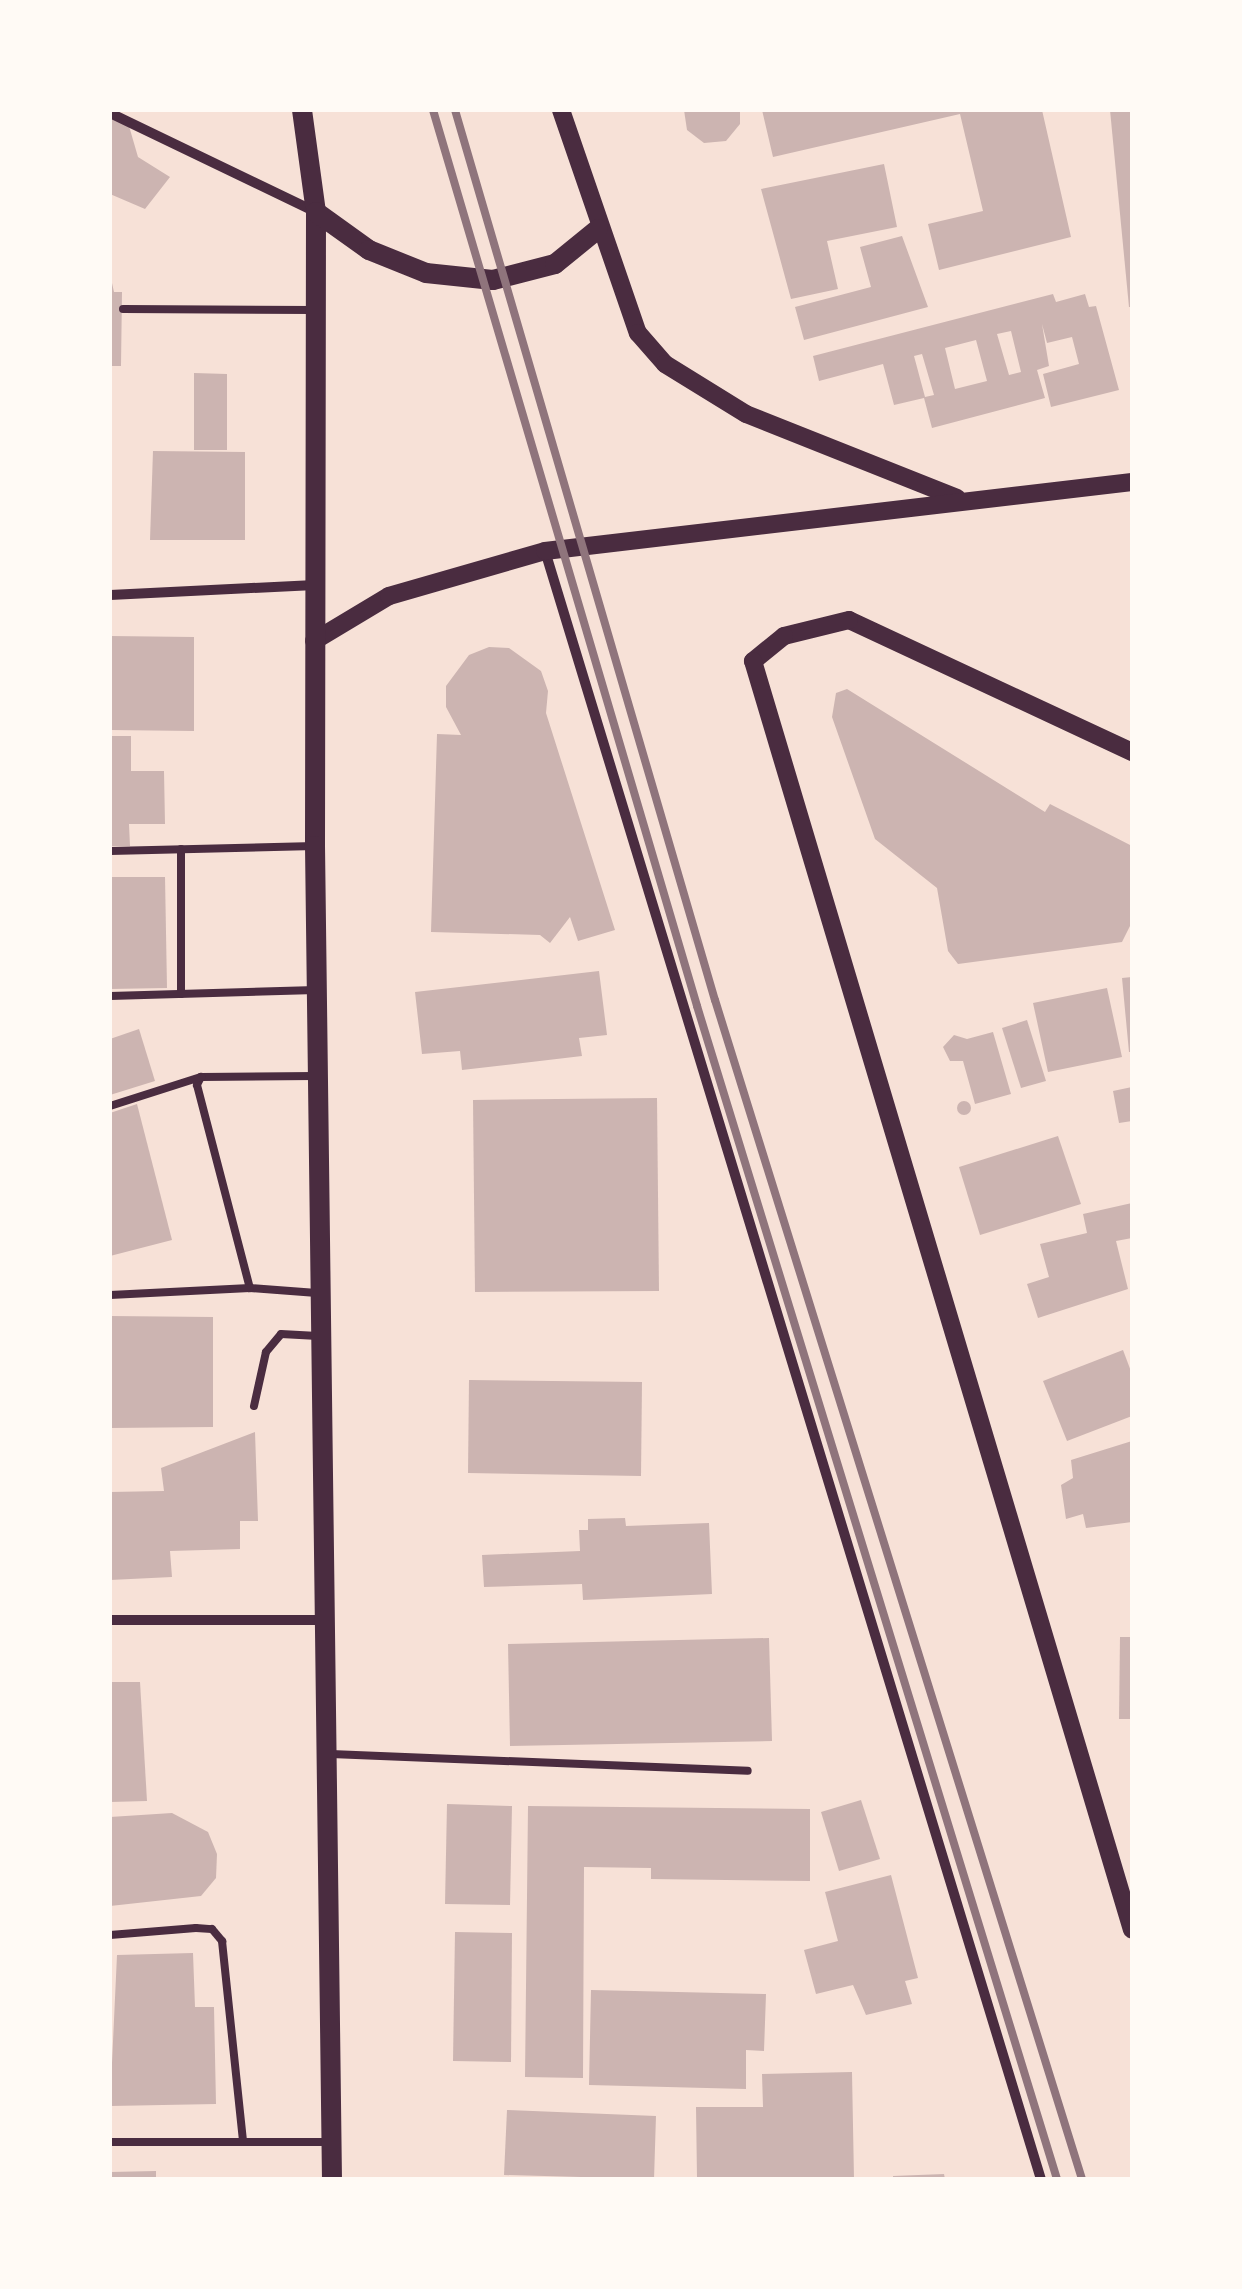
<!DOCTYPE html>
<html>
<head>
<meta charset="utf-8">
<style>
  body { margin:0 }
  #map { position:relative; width:1242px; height:2289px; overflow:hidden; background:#f7e1d7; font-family:"Golos Text",sans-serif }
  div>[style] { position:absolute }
  .building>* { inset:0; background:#ccb4b1 }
  .round { border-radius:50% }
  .service>* { height:8px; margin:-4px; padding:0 4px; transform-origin:4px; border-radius:4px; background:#4a2c40 }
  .minor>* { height:10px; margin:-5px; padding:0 5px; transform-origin:5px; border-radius:5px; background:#4a2c40 }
  .tertiary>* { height:18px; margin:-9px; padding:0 9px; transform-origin:9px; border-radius:9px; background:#4a2c40 }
  .secondary>* { height:20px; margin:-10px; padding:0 10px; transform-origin:10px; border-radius:10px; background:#4a2c40 }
  .rail>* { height:8px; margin:-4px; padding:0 4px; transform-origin:4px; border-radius:4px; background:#8f747c }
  span { translate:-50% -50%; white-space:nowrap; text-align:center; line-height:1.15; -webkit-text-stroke:10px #fffaf5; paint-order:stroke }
  .frame { position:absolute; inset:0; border:112px solid #fffaf5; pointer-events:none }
</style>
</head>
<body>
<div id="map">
  <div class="building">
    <div style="clip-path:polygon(684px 110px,740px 110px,740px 124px,726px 141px,704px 143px,687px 130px)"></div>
    <div style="clip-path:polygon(762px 110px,1042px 110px,1071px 237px,939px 270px,928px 224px,983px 211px,960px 114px,773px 157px)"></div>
    <div style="clip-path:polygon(1110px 110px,1132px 110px,1132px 307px,1129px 307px)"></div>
    <div style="clip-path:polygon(110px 116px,129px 126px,138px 157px,170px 177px,145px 209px,110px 194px)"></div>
    <div style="clip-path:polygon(884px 164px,897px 227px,827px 241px,838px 289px,791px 299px,761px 189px)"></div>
    <div style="clip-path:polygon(902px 236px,928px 307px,804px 340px,795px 307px,871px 287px,860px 247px)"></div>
    <div style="clip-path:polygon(110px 274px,114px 292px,122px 292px,121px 366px,110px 366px)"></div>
    <div style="clip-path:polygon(evenodd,1053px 294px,1056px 302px,1085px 294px,1089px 307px,1096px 306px,1119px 390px,1051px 407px,1043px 374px,1079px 364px,1072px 337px,1047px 343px,1042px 324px,1049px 366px,1037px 370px,1045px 398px,932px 428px,924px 398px,894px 405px,883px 364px,819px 381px,813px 356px,1053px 294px,1011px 331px,1021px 372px,1009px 375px,997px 334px,1011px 331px,1053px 294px,976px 340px,987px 381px,955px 389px,945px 348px,976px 340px,1053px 294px,922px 354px,934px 395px,925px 397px,914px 356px,922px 354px)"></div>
    <div style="clip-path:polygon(194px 373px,227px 374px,227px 450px,194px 450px)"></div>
    <div style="clip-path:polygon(153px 451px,245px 452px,245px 540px,150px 540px)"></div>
    <div style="clip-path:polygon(110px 636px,194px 637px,194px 731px,110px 730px)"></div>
    <div style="clip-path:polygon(489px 647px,509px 648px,541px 671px,548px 691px,546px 713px,615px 930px,578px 941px,570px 917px,550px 943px,540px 935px,431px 932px,437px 734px,461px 735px,446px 707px,446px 686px,469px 655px)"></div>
    <div style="clip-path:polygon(847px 689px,1045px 812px,1050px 804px,1132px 846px,1132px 922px,1122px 942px,958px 964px,948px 951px,937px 888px,875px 839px,832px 717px,836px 693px)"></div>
    <div style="clip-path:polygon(110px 736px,131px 736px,131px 771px,164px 771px,165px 824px,129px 824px,130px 846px,110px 846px)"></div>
    <div style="clip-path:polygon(110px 877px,165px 877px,167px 988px,110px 989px)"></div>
    <div style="clip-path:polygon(599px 971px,607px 1035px,579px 1038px,582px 1056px,462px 1070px,460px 1051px,422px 1054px,415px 992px)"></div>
    <div style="clip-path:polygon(1132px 977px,1132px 1052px,1129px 1052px,1122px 978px)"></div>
    <div style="clip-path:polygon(1107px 988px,1122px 1057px,1048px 1072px,1033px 1003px)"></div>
    <div style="clip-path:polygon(1027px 1020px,1046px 1081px,1021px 1088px,1002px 1028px)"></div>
    <div style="clip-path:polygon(139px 1029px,155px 1081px,110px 1095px,110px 1039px)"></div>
    <div style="clip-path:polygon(993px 1032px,1011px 1094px,975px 1104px,963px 1061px,950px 1061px,943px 1047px,954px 1035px,967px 1039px)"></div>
    <div style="clip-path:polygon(1132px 1087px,1132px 1121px,1119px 1123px,1113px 1091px)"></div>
    <div style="clip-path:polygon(657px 1098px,659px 1291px,475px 1292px,473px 1100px)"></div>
    <div class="round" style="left:957px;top:1101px;width:14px;height:14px"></div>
    <div style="clip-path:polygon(137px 1104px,172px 1240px,110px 1256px,110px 1113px)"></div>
    <div style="clip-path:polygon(1058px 1136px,1081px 1204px,980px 1235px,959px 1167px)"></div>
    <div style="clip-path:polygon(1132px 1203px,1132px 1238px,1116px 1241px,1128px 1289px,1038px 1318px,1027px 1284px,1049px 1277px,1040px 1244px,1087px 1233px,1083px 1214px)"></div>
    <div style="clip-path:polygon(110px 1316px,213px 1317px,213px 1427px,110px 1428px)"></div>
    <div style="clip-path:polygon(1123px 1350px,1132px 1374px,1132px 1416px,1067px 1441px,1043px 1381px)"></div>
    <div style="clip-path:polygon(469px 1380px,642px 1382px,641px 1476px,468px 1473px)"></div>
    <div style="clip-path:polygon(255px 1432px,258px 1521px,240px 1521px,240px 1549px,170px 1551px,172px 1577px,110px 1580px,110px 1492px,164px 1491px,161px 1468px)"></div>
    <div style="clip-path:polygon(1132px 1441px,1132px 1522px,1086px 1528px,1083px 1514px,1066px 1519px,1061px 1485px,1073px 1478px,1071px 1460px)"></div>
    <div style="clip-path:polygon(625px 1518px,626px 1526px,709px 1523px,712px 1594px,583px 1600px,582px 1584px,484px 1587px,482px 1555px,580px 1551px,579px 1530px,588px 1530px,588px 1519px)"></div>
    <div style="clip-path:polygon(1120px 1637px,1132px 1637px,1132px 1719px,1119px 1719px)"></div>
    <div style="clip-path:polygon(769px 1638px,772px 1741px,510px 1746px,508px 1644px)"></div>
    <div style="clip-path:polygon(110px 1682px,140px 1682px,147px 1801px,110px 1802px)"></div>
    <div style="clip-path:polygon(861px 1800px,880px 1859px,839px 1871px,821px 1812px)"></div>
    <div style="clip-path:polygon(447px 1804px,512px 1806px,510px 1905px,445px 1904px)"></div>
    <div style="clip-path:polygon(528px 1806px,810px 1809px,810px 1881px,651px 1879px,651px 1868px,584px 1867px,583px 2078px,525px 2077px)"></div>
    <div style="clip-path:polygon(172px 1813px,208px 1832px,217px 1854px,216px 1878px,201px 1896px,110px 1906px,110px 1817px)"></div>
    <div style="clip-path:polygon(891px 1875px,918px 1978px,905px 1981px,912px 2004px,866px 2015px,853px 1985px,816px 1994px,804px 1950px,838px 1941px,825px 1892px)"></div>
    <div style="clip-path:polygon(455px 1932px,512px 1933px,511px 2062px,453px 2061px)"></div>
    <div style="clip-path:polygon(193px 1953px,195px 2007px,214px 2007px,216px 2104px,110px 2106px,117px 1955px)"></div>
    <div style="clip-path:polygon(591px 1990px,766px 1994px,764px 2051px,746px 2050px,746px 2089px,589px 2085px)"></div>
    <div style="clip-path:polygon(852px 2072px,854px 2179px,697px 2179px,696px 2107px,763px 2107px,762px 2074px)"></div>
    <div style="clip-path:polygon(507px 2110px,656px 2116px,654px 2179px,504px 2175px)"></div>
    <div style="clip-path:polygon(156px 2171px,156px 2179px,110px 2179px,110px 2172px)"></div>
    <div style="clip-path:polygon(944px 2174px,945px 2179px,893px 2179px,893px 2176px)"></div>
  </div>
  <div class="service">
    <div style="left:123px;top:309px;width:190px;rotate:0.3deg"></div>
    <div style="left:181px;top:849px;width:145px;rotate:90deg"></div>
    <div style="left:110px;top:851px;width:205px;rotate:-1.4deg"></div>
    <div style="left:110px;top:996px;width:206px;rotate:-1.7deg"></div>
    <div style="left:315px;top:1076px;width:114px;rotate:179.5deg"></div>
    <div style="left:201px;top:1077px;width:9px;rotate:117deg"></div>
    <div style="left:197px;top:1085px;width:210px;rotate:75.4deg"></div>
    <div style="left:250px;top:1288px;width:67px;rotate:4.3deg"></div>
    <div style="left:110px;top:1106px;width:96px;rotate:-17.7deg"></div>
    <div style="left:110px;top:1295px;width:140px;rotate:-2.9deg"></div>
    <div style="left:254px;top:1406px;width:55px;rotate:-77.5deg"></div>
    <div style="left:266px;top:1352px;width:23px;rotate:-50deg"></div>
    <div style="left:281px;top:1334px;width:37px;rotate:3deg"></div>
    <div style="left:331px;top:1754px;width:417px;rotate:2.3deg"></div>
    <div style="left:110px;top:1935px;width:86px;rotate:-4.7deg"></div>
    <div style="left:196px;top:1928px;width:16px;rotate:4deg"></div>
    <div style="left:212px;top:1929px;width:16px;rotate:50deg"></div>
    <div style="left:222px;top:1941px;width:201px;rotate:84deg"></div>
    <div style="left:110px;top:2142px;width:220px"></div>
  </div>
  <div class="minor">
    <div style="left:110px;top:113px;width:229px;rotate:25.7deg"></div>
    <div style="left:545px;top:551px;width:1702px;rotate:73.06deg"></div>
    <div style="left:110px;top:595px;width:205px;rotate:-2.8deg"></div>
    <div style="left:110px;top:1620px;width:214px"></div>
  </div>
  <div class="tertiary">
    <div style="left:561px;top:110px;width:236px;rotate:71deg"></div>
    <div style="left:638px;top:333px;width:41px;rotate:48.9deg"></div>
    <div style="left:665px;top:364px;width:95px;rotate:31.7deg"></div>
    <div style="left:746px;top:414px;width:227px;rotate:21.7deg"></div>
    <div style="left:314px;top:641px;width:87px;rotate:-31deg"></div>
    <div style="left:389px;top:596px;width:162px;rotate:-16.1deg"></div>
    <div style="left:545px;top:551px;width:591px;rotate:-6.7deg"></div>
    <div style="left:1132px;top:752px;width:312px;rotate:-155deg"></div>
    <div style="left:849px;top:620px;width:67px;rotate:166.2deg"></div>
    <div style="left:784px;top:636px;width:40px;rotate:141deg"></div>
    <div style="left:753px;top:661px;width:1324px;rotate:73.37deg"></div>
  </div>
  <div class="secondary">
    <div style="left:302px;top:110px;width:103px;rotate:82.2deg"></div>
    <div style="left:316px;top:212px;width:634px;rotate:90.09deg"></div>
    <div style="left:315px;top:846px;width:1333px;rotate:89.27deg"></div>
    <div style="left:316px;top:212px;width:65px;rotate:35.6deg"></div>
    <div style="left:369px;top:250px;width:61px;rotate:22deg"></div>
    <div style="left:426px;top:273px;width:67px;rotate:6deg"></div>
    <div style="left:493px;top:280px;width:64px;rotate:-14.5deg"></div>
    <div style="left:555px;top:264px;width:55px;rotate:-39.1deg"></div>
  </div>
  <div class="rail">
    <div style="left:433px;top:110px;width:934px;rotate:73.58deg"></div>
    <div style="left:697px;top:1006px;width:1227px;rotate:72.94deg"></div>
    <div style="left:455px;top:110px;width:927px;rotate:73.72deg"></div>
    <div style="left:715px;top:1000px;width:1235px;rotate:72.71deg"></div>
  </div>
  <div class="frame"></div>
</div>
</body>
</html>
